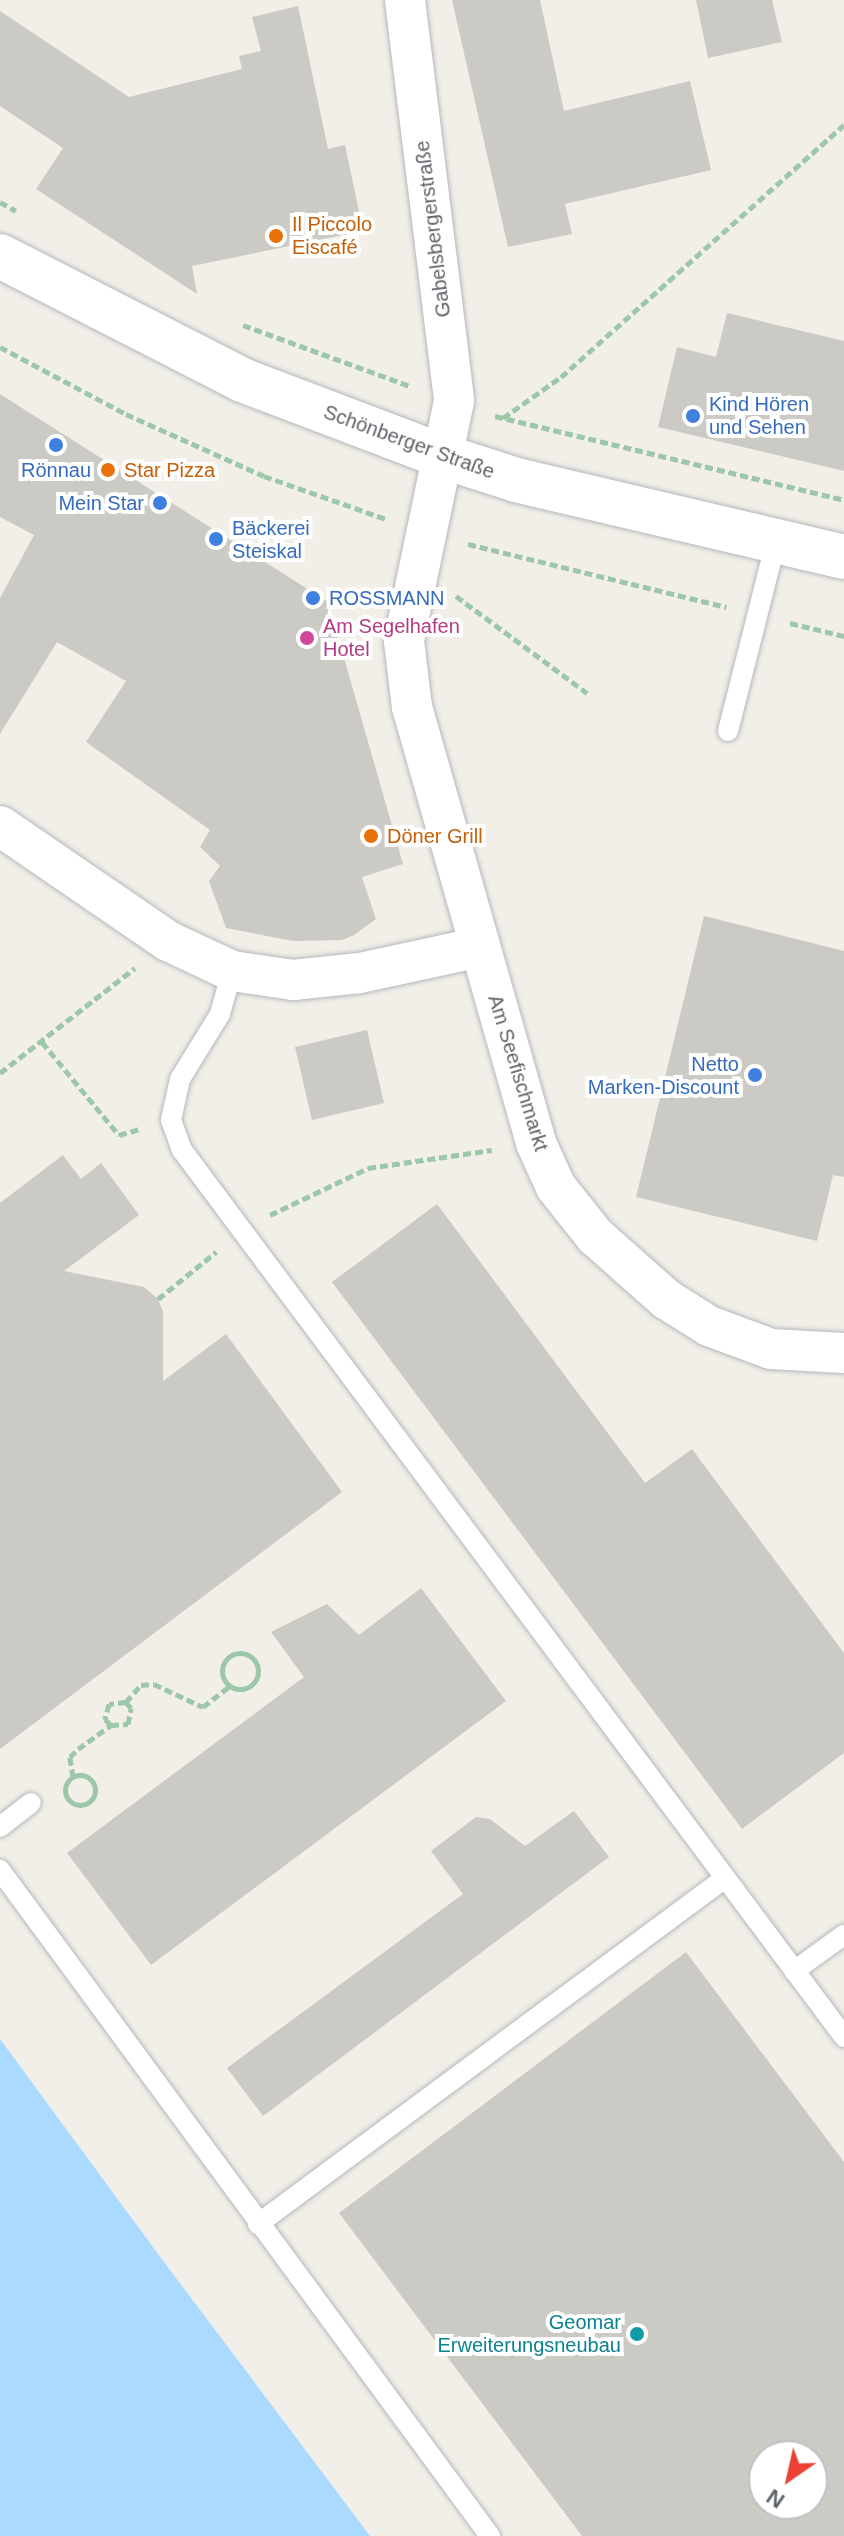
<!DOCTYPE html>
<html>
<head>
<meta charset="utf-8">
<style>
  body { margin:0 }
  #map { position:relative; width:844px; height:2536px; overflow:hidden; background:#f1efe8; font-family:Arial,sans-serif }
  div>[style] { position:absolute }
  .water>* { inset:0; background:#aadaff }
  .building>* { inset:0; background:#cccac5 }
  .path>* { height:5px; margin-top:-2.5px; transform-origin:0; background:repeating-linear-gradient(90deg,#9cc7a9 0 8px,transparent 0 12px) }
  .path>.ring { margin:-2.5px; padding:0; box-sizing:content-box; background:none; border:5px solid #9cc7a9; border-radius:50% }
  .roads { filter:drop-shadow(0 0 2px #b5b8bc) drop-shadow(0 0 2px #b5b8bc) }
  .service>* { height:20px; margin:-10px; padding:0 10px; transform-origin:10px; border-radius:10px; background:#fff }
  .minor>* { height:40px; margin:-20px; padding:0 20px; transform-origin:20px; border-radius:20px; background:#fff }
  .tertiary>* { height:44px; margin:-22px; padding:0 22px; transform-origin:22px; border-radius:22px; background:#fff }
  .dots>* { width:22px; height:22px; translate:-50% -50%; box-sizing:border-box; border:4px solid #fff; border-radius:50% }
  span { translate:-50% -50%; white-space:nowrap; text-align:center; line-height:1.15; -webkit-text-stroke:8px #fff; paint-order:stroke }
  .food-label { font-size:20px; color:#c56008 }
  .left { translate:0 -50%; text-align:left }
  .street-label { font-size:20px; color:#5f6368 }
  .shop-label { font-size:20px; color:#366cbe }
  .right { translate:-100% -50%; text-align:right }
  .hotel-label { font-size:20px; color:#b23c85 }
  .culture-label { font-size:20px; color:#0d838f }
  .north { position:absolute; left:748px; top:2440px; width:80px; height:80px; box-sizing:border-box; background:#fff; border:2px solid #bfc1c3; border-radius:50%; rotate:214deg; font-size:22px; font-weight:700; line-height:32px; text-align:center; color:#5f6368 }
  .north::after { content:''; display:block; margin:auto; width:28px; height:36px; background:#ea4335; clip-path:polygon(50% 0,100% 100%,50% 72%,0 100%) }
</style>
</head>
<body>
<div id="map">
  <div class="water">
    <div style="clip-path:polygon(0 2039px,158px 2254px,370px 2536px,0 2536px)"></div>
  </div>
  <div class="building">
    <div style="clip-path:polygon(452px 0,540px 0,564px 111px,690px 81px,711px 170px,565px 204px,572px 234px,508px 247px)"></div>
    <div style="clip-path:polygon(696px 0,772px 0,782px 42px,708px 58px)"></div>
    <div style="clip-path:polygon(298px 6px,328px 149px,345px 145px,363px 231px,192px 266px,197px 294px,36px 189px,63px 148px,0 106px,0 11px,129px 97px,242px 69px,239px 56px,261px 51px,252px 17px)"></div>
    <div style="clip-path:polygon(727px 313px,844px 341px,844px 471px,658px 427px,677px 347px,716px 357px)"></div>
    <div style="clip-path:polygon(0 394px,328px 602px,403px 864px,362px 877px,376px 919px,354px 935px,342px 940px,293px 941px,226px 928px,209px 881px,220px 866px,200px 847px,210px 830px,86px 742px,126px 681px,57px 642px,0 734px,0 598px,34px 535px,0 517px)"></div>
    <div style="clip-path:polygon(704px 916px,844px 951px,844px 1177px,833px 1175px,817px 1241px,636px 1197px)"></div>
    <div style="clip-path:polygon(367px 1030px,384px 1103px,312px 1120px,295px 1047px)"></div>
    <div style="clip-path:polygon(63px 1155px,81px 1179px,101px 1163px,139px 1215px,64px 1271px,144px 1287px,158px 1299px,163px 1312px,163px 1381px,226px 1334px,342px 1492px,0 1749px,0 1203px)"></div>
    <div style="clip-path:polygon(437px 1204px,645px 1483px,692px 1449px,844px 1653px,844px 1753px,742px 1829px,332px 1282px)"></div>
    <div style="clip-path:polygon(421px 1588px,506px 1701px,151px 1965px,67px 1853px,304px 1677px,271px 1632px,327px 1604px,359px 1635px)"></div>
    <div style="clip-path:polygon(574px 1811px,609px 1857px,263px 2116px,227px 2068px,463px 1894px,431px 1851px,476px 1817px,490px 1819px,525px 1846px)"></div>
    <div style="clip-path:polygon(evenodd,686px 1952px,844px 2162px,844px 2536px,582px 2536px,339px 2213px,686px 1952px,764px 2456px,812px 2456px,812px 2504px,764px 2504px,764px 2456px)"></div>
  </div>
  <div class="path">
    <div style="left:0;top:202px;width:18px;rotate:29deg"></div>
    <div style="left:243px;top:325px;width:178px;rotate:20.1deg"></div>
    <div style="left:0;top:347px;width:143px;rotate:28deg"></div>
    <div style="left:126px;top:414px;width:151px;rotate:24.2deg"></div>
    <div style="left:264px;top:476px;width:129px;rotate:19.4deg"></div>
    <div style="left:495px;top:416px;width:359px;rotate:13.5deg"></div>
    <div style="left:503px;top:418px;width:71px;rotate:-35.3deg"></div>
    <div style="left:561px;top:377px;width:379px;rotate:-41.7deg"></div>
    <div style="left:468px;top:544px;width:266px;rotate:13.7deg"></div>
    <div style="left:456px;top:596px;width:163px;rotate:36.5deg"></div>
    <div style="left:790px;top:623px;width:56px;rotate:13.5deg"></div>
    <div style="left:42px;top:1042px;width:121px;rotate:50.4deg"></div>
    <div style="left:119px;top:1135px;width:22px;rotate:-16deg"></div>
    <div style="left:0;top:1073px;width:171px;rotate:-37.9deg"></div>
    <div style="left:270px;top:1215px;width:109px;rotate:-25.6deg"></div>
    <div style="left:368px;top:1168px;width:125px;rotate:-8.3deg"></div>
    <div style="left:158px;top:1299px;width:75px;rotate:-39deg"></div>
    <div class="ring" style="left:222px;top:1653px;width:31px;height:31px"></div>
    <div style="left:126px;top:1702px;width:23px;rotate:-49deg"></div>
    <div style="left:141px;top:1685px;width:13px;rotate:-4deg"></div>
    <div style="left:154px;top:1684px;width:54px;rotate:25.1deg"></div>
    <div style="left:203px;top:1707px;width:34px;rotate:-38deg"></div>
    <div class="ring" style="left:65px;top:1775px;width:25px;height:25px"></div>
    <div style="left:73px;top:1777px;width:20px;rotate:-99deg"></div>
    <div style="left:70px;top:1757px;width:11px;rotate:-45deg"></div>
    <div style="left:78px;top:1749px;width:41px;rotate:-36deg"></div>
    <div style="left:111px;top:1725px;width:17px;rotate:-3deg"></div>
    <div style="left:128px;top:1724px;width:16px;rotate:-79deg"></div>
    <div style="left:131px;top:1708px;width:8px;rotate:-130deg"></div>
    <div style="left:126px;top:1702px;width:17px;rotate:173deg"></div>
    <div style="left:109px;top:1704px;width:16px;rotate:105deg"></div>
    <div style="left:105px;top:1719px;width:8px;rotate:45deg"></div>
  </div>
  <div class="roads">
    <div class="service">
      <div style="left:728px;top:731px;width:196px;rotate:-75.8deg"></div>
      <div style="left:232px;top:971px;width:45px;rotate:105.6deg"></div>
      <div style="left:220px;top:1014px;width:76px;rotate:121.6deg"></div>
      <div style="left:180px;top:1079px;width:42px;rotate:102.4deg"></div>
      <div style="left:171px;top:1120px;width:32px;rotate:70deg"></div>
      <div style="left:182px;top:1150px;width:1107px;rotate:53.26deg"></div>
      <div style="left:0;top:1827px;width:39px;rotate:-38deg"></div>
      <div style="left:0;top:1870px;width:827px;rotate:53.66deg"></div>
      <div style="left:794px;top:1971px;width:62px;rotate:-35.8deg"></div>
      <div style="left:258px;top:2224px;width:581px;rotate:-36.53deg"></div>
    </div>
    <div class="minor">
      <div style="left:405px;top:0;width:404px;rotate:83deg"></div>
      <div style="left:454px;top:401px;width:245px;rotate:101.8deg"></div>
      <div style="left:404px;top:641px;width:66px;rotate:83.1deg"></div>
      <div style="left:412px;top:707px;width:453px;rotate:74.1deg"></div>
      <div style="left:536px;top:1143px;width:48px;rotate:65.6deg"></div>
      <div style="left:556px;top:1187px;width:63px;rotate:51.5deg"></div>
      <div style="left:595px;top:1236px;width:95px;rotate:41.6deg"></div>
      <div style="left:666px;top:1299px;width:51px;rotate:32.1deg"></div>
      <div style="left:709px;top:1326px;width:66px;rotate:20.4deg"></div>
      <div style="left:771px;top:1349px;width:73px;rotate:3.1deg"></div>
      <div style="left:0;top:826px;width:204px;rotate:34.4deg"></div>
      <div style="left:168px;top:941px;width:71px;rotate:25.1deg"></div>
      <div style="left:232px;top:971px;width:62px;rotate:8.4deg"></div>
      <div style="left:293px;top:980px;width:67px;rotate:-6deg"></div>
      <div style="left:360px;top:973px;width:123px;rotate:-12.2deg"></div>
    </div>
    <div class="tertiary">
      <div style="left:0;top:256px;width:272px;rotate:27.1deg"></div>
      <div style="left:242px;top:380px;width:217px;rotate:20.8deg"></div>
      <div style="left:445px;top:457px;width:75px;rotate:17.9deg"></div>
      <div style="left:516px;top:480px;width:337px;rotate:13.2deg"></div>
    </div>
  </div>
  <div class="dots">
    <div style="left:276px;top:236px;background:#e8710a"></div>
    <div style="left:693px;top:416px;background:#3f7fe0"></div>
    <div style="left:56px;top:445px;background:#3f7fe0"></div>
    <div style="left:108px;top:470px;background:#e8710a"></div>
    <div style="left:160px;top:503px;background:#3f7fe0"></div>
    <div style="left:216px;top:539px;background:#3f7fe0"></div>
    <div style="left:313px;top:598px;background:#3f7fe0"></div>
    <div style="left:307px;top:638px;background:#d1479c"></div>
    <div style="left:371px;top:836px;background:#e8710a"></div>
    <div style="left:755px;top:1075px;background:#3f7fe0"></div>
    <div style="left:637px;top:2334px;background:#0f9aa8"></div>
  </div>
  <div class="food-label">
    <span class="left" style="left:292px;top:236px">Il Piccolo<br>Eiscafé</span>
    <span class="left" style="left:124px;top:470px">Star Pizza</span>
    <span class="left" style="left:387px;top:836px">Döner Grill</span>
  </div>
  <div class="street-label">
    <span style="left:433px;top:229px;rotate:-97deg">Gabelsbergerstraße</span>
    <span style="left:409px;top:442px;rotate:20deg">Schönberger Straße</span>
    <span style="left:518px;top:1073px;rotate:73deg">Am Seefischmarkt</span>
  </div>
  <div class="shop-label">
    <span class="left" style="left:709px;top:416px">Kind Hören<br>und Sehen</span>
    <span style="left:56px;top:470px">Rönnau</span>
    <span class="right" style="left:144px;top:503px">Mein Star</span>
    <span class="left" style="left:232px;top:540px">Bäckerei<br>Steiskal</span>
    <span class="left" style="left:329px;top:598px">ROSSMANN</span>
    <span class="right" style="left:739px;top:1076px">Netto<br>Marken-Discount</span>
  </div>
  <div class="hotel-label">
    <span class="left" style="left:323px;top:638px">Am Segelhafen<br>Hotel</span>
  </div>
  <div class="culture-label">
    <span class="right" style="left:621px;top:2334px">Geomar<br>Erweiterungsneubau</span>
  </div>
  <div class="north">N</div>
</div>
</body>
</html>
